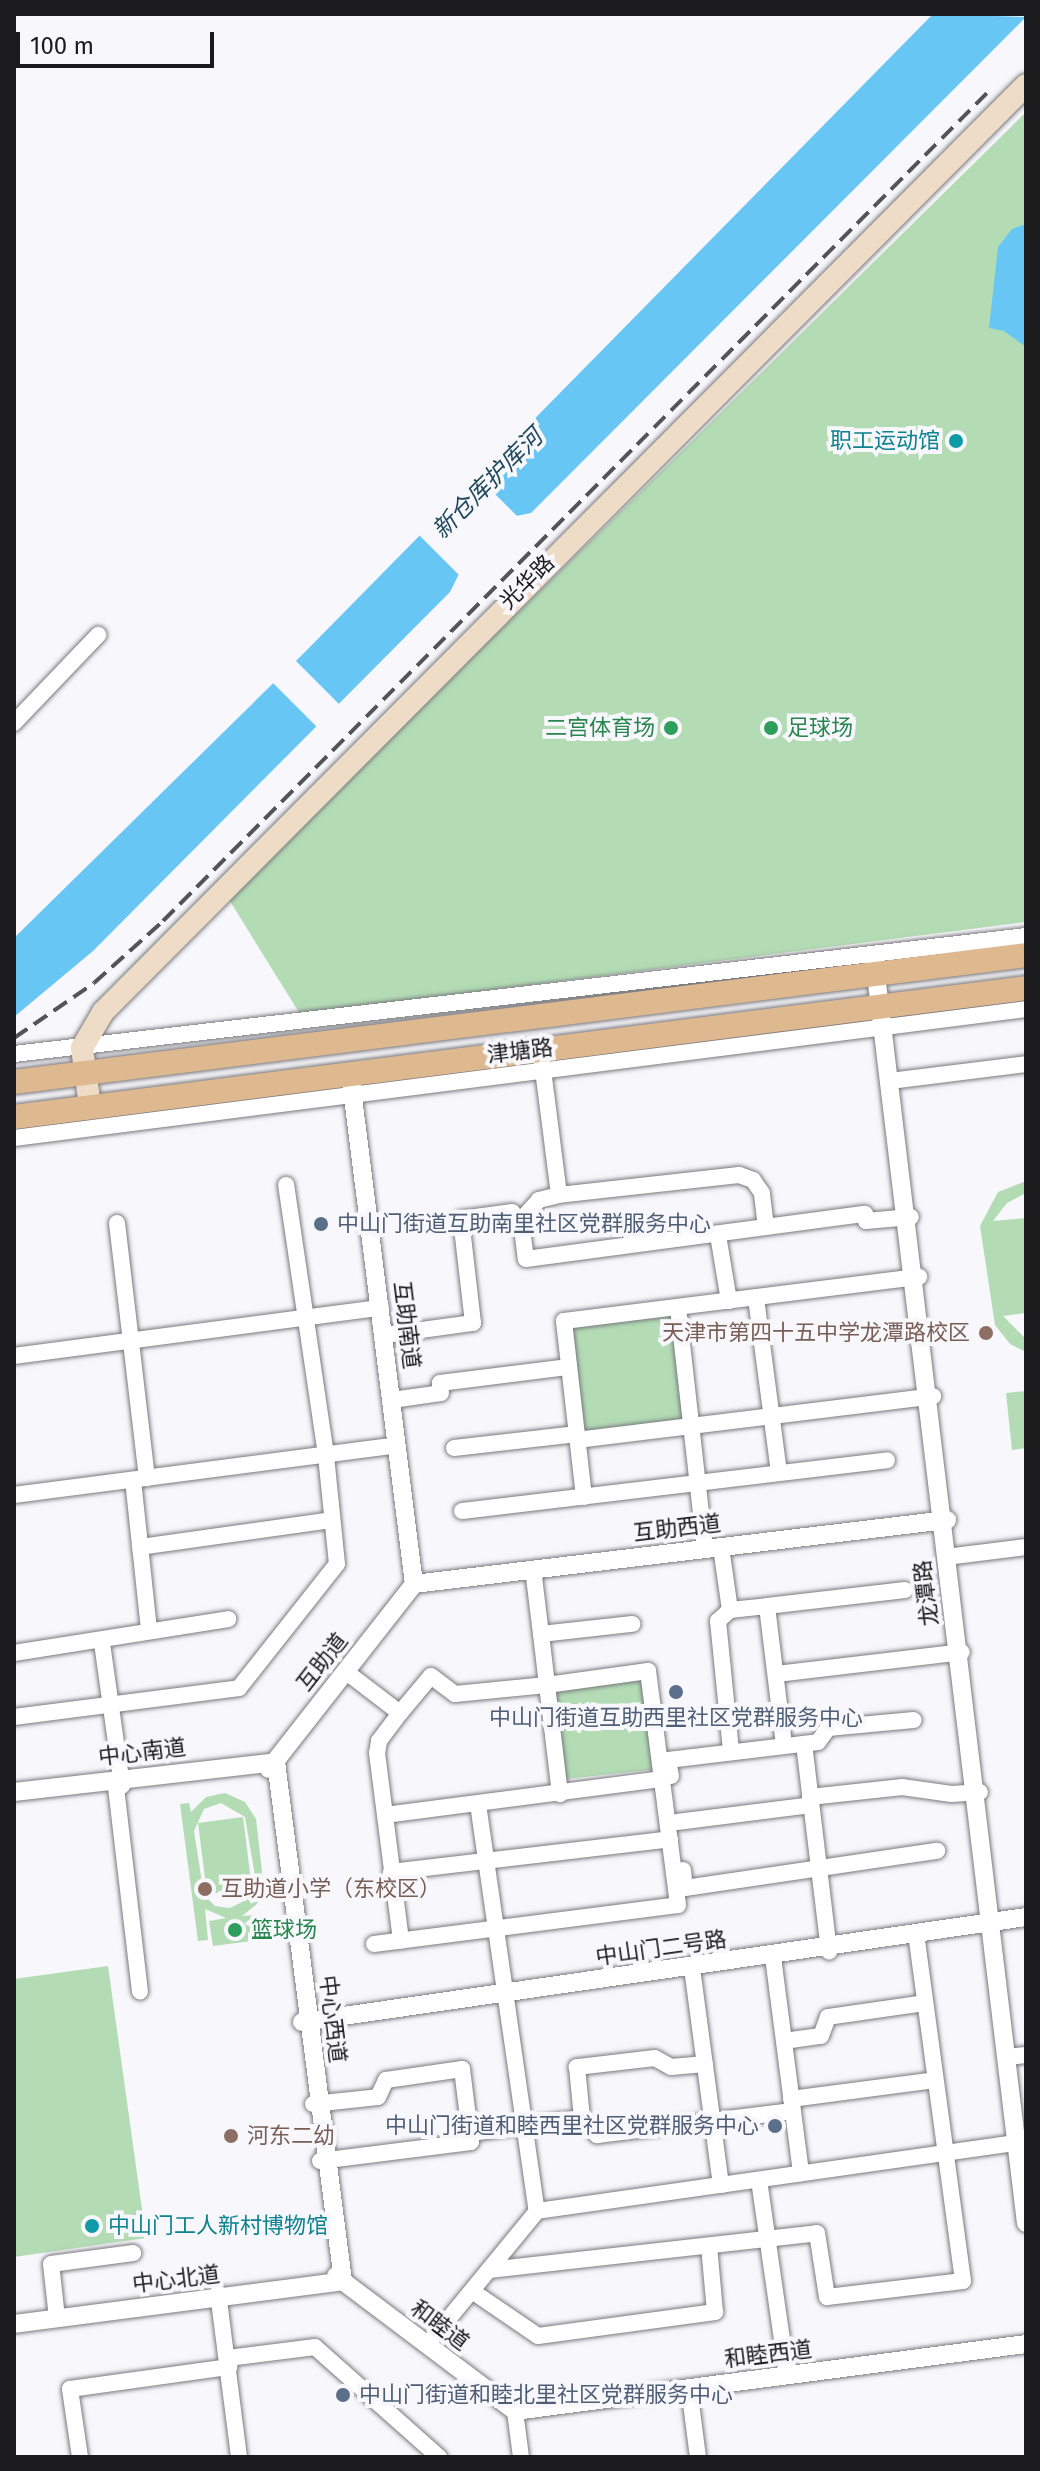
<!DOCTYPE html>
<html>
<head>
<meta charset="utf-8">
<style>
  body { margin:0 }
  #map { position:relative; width:1040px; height:2471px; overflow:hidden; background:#f7f7fc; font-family:"Fira Sans","Noto Sans SC",sans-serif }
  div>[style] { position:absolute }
  .green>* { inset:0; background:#b3dcb5 }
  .water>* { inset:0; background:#68c6f5 }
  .pier>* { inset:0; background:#f7f7fc }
  .roads { filter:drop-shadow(0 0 2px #79797e) drop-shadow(0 0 2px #79797e) }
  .minor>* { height:16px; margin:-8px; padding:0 8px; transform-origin:8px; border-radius:8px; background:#fff }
  .tertiary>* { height:18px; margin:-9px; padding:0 9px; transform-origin:9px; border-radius:9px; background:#fff }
  .secondary>* { height:22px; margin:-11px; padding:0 11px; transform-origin:11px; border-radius:11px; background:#eedcc7 }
  .primary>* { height:24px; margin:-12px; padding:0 12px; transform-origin:12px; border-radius:12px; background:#deb98f }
  .rail>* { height:4px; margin-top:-2px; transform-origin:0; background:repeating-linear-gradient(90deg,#545457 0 16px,transparent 0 24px) }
  .dots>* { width:22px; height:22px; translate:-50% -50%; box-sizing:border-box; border:4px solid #f7f7fc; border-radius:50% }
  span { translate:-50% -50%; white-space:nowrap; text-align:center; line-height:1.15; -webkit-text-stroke:8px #f7f7fc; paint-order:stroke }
  .culture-label { font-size:22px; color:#0d838f }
  .right { translate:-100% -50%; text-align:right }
  .left { translate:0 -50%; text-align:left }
  .street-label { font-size:22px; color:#1b1b1d }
  .leisure-label { font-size:22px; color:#27864d }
  .service-label { font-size:22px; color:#4e5e75 }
  .education-label { font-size:22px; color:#785e54 }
  .water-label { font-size:24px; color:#1f485c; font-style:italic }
  .frame { position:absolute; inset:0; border:16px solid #1b1b1d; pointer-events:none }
  .scale { position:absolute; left:16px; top:32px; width:198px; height:36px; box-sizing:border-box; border:4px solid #1b1b1d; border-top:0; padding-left:10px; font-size:24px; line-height:28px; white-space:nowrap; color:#1b1b1d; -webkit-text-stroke:6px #f7f7fc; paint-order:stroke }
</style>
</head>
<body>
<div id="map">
  <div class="green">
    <div style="clip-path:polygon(1026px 112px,1026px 922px,300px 1014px,228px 898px)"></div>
    <div style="clip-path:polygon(1026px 1181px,1026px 1193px,1007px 1203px,993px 1221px,1026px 1218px,1026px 1313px,1003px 1316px,1026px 1339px,1026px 1352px,1010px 1344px,995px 1325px,980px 1226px,998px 1192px)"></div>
    <div style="clip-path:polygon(672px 1316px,686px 1423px,583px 1436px,570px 1328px)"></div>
    <div style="clip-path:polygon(1026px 1391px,1026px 1448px,1012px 1450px,1006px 1393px)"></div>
    <div style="clip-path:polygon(647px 1679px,657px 1769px,566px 1779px,555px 1690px)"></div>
    <div style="clip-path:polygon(evenodd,225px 1793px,245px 1802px,256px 1819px,264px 1889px,257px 1904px,242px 1916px,257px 1915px,260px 1940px,213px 1946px,209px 1921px,226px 1918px,205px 1909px,208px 1940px,198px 1941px,180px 1804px,189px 1803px,191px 1812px,206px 1797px,225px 1793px,221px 1803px,245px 1817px,256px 1882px,250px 1898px,230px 1908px,215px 1906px,204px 1895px,194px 1831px,204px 1809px,221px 1803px)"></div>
    <div style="clip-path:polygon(243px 1817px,252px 1889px,207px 1894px,198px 1823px)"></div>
    <div style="clip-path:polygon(108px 1966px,146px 2238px,14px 2257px,14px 1979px)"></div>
  </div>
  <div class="water">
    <div style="clip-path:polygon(933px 14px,1026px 17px,531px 513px,516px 516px,459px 574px,450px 592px,93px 951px,14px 1017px,14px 938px,305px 652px)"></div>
    <div style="clip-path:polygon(1026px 224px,1026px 347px,1004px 331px,989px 328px,998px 247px,1012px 229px)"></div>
  </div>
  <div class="pier">
    <div style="clip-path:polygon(476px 475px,520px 519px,462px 578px,418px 534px)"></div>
    <div style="clip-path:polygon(293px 658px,341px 706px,318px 728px,270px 680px)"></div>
  </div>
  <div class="roads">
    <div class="minor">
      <div style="left:14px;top:723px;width:122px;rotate:-46.3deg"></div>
      <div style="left:14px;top:1054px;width:1019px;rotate:-6.65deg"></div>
      <div style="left:542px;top:1062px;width:134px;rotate:82.7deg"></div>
      <div style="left:890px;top:1081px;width:137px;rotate:-7.1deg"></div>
      <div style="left:14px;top:1138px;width:1020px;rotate:-7.26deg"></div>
      <div style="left:117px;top:1223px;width:257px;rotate:83.3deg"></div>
      <div style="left:766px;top:1227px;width:34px;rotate:-97deg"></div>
      <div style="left:762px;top:1193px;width:16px;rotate:-125deg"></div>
      <div style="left:753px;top:1180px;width:15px;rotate:-160deg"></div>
      <div style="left:739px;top:1175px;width:181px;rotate:173.7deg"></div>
      <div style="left:559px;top:1195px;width:21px;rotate:166deg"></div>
      <div style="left:539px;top:1200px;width:27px;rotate:132deg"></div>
      <div style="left:521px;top:1220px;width:39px;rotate:83deg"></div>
      <div style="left:526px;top:1259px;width:342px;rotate:-7.6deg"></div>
      <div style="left:865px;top:1214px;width:7px;rotate:82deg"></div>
      <div style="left:866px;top:1221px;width:45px;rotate:-5.1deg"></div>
      <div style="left:718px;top:1235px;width:67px;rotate:80.5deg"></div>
      <div style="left:756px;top:1298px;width:176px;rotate:82.5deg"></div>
      <div style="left:678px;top:1308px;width:243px;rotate:83.6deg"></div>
      <div style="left:385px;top:1335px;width:89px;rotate:-7.8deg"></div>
      <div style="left:473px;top:1323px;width:105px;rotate:-96.6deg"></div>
      <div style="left:461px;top:1219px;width:52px;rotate:-7.7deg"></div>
      <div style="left:14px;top:1356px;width:370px;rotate:-7.5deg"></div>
      <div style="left:392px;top:1400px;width:49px;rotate:-8.1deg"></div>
      <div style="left:441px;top:1393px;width:10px;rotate:-96deg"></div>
      <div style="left:440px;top:1383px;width:130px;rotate:-7.1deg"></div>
      <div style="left:577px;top:1440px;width:359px;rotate:-7deg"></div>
      <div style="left:454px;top:1448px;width:124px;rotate:-6.5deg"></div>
      <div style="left:133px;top:1480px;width:150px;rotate:83.9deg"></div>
      <div style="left:14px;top:1495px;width:386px;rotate:-7.4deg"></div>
      <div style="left:584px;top:1497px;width:177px;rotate:-96.5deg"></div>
      <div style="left:564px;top:1321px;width:358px;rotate:-7.1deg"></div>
      <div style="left:462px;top:1511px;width:428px;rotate:-6.8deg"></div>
      <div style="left:140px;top:1547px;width:194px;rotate:-8deg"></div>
      <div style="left:721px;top:1547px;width:64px;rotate:81.9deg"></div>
      <div style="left:946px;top:1557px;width:81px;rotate:-7.1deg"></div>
      <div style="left:533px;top:1569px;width:65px;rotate:83deg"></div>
      <div style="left:102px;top:1643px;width:144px;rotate:82deg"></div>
      <div style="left:14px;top:1653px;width:217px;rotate:-9deg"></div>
      <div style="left:345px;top:1671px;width:69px;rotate:37.4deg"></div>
      <div style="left:400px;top:1713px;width:48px;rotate:-50deg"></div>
      <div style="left:431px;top:1676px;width:30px;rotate:37deg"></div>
      <div style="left:455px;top:1694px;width:92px;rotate:-5.6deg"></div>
      <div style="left:547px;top:1685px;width:51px;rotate:-96.7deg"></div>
      <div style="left:541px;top:1634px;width:92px;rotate:-6.3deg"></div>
      <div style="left:776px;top:1674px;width:187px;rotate:-6.7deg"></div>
      <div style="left:400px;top:1713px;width:35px;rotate:127deg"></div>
      <div style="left:379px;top:1741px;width:12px;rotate:99deg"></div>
      <div style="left:377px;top:1753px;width:189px;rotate:82.7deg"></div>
      <div style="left:14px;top:1717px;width:227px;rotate:-7.3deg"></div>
      <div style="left:239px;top:1688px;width:158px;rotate:-51.7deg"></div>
      <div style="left:337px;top:1564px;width:110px;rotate:-95.8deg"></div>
      <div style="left:326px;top:1455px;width:273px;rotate:-98.4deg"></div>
      <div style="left:804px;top:1744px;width:209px;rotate:83.1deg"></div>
      <div style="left:784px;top:1745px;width:140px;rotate:-97deg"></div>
      <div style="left:767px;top:1606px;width:139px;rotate:-6.6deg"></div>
      <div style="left:731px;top:1751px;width:131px;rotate:-95.7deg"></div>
      <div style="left:718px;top:1621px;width:16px;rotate:-43deg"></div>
      <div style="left:730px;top:1610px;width:37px;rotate:-6deg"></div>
      <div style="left:671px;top:1776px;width:16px;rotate:-101deg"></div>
      <div style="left:668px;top:1760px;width:151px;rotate:-6.8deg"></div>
      <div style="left:818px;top:1742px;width:17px;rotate:-54deg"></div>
      <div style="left:828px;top:1728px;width:86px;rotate:-5.3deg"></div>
      <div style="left:115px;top:1779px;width:214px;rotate:83.3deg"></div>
      <div style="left:810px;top:1797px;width:93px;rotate:-6.2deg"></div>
      <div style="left:902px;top:1787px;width:50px;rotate:8deg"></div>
      <div style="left:952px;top:1794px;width:28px;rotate:-4deg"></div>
      <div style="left:478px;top:1804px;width:411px;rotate:81.8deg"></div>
      <div style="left:537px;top:2211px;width:490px;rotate:-8.1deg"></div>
      <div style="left:385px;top:1815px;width:280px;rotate:-7.4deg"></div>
      <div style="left:677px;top:1822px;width:135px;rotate:-7.2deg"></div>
      <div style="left:683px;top:1870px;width:18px;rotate:84deg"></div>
      <div style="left:685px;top:1888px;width:255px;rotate:-8.4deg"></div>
      <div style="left:391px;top:1872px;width:281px;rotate:-6.7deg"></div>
      <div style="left:374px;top:1944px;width:306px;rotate:-7.3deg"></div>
      <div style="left:678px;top:1905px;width:236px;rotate:-97.3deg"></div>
      <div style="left:648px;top:1671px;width:102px;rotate:172.1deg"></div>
      <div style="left:547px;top:1685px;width:110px;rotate:83.2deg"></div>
      <div style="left:773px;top:1957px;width:218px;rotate:82.6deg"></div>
      <div style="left:692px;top:1968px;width:219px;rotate:82.4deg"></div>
      <div style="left:784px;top:2041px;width:37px;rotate:-8deg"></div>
      <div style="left:821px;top:2036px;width:20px;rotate:-70deg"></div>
      <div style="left:828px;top:2017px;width:98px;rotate:-8.2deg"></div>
      <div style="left:1007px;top:2057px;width:19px;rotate:-6deg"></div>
      <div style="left:705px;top:2064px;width:34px;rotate:175deg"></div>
      <div style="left:671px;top:2067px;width:18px;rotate:-151deg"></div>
      <div style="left:655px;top:2058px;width:79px;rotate:173.4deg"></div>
      <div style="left:577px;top:2067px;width:51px;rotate:84.4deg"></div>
      <div style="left:582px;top:2118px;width:23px;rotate:49deg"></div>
      <div style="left:597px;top:2135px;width:197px;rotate:-7deg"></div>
      <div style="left:791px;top:2099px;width:145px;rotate:-7.5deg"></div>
      <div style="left:313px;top:2104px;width:65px;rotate:-6.1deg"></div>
      <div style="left:378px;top:2097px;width:19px;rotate:-65deg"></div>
      <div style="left:386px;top:2080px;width:77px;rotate:-8.2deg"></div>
      <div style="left:462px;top:2069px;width:64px;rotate:82.9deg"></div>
      <div style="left:320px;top:2161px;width:152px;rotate:-7.2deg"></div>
      <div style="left:471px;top:2142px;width:9px;rotate:-96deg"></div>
      <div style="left:470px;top:2133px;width:113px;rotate:-7.6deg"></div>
      <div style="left:759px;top:2180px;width:197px;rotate:81.8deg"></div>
      <div style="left:489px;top:2270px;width:330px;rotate:-6.4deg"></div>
      <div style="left:817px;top:2233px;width:65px;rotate:81.1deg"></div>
      <div style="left:827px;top:2297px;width:137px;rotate:-6.7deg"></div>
      <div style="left:963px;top:2281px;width:352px;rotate:-97.7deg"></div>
      <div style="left:472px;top:2291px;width:80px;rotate:34.3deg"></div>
      <div style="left:538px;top:2336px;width:179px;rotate:-7.7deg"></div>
      <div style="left:715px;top:2312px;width:66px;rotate:-95.2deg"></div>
      <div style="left:218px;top:2293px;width:165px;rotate:82.7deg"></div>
      <div style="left:57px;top:2318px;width:54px;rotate:-96.3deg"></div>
      <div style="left:51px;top:2264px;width:83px;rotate:-7.6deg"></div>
      <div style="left:427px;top:2345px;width:173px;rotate:-50.6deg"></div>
      <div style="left:228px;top:2358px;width:88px;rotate:-7.2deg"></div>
      <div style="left:315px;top:2347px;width:166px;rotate:41.6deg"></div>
      <div style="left:689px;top:2388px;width:70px;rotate:82.6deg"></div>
      <div style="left:515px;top:2411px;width:46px;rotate:82.6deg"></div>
      <div style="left:80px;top:2457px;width:69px;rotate:-98.4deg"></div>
      <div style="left:70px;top:2389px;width:161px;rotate:-7.9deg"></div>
    </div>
    <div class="tertiary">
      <div style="left:874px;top:958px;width:1274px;rotate:83.15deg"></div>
      <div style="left:350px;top:1073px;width:515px;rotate:82.86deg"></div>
      <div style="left:414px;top:1584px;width:537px;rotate:-6.85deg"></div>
      <div style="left:276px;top:1762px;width:523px;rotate:82.64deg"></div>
      <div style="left:269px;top:1769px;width:235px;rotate:-51.9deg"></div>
      <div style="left:14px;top:1792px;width:264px;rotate:-6.5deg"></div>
      <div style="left:302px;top:2022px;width:732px;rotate:-8.25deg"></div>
      <div style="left:336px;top:2276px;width:224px;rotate:37deg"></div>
      <div style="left:515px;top:2411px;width:515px;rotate:-7.47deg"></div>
      <div style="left:14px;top:2324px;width:332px;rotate:-7.4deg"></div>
    </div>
    <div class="secondary">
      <div style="left:90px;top:1106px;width:59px;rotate:-97.9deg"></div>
      <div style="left:82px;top:1048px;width:42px;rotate:-59.7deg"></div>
      <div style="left:103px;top:1012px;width:1308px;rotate:-45.12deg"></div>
    </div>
    <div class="primary">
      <div style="left:14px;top:1082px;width:1020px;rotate:-7.15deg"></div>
      <div style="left:14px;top:1117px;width:1020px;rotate:-7.26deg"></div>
    </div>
  </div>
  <div class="rail">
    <div style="left:14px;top:1038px;width:97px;rotate:-34.5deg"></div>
    <div style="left:94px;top:983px;width:93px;rotate:-41.9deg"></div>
    <div style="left:163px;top:921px;width:1174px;rotate:-45.14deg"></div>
  </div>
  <div class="dots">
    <div style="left:956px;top:441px;background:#0f9aa8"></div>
    <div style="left:671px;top:728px;background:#2e9e5b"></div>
    <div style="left:771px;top:728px;background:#2e9e5b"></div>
    <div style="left:321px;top:1224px;background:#5c6f8a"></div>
    <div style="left:986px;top:1333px;background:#8d6e63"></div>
    <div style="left:676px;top:1692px;background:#5c6f8a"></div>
    <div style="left:205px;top:1889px;background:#8d6e63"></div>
    <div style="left:235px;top:1930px;background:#2e9e5b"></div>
    <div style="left:775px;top:2126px;background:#5c6f8a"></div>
    <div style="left:231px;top:2136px;background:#8d6e63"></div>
    <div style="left:92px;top:2226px;background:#0f9aa8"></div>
    <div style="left:343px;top:2395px;background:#5c6f8a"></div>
  </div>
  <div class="culture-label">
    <span class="right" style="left:940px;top:441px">职工运动馆</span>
    <span class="left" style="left:108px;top:2226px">中山门工人新村博物馆</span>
  </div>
  <div class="street-label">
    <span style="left:527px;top:582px;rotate:-45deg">光华路</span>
    <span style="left:520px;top:1051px;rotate:-7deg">津塘路</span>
    <span style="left:407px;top:1325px;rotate:83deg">互助南道</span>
    <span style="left:677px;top:1528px;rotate:-7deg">互助西道</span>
    <span style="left:926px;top:1593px;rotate:-97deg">龙潭路</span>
    <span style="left:322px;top:1662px;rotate:-52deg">互助道</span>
    <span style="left:142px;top:1752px;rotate:-7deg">中心南道</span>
    <span style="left:661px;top:1948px;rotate:-8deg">中山门二号路</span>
    <span style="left:333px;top:2019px;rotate:83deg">中心西道</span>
    <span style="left:176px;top:2279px;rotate:-7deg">中心北道</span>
    <span style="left:440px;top:2325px;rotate:37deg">和睦道</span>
    <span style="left:768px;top:2354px;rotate:-7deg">和睦西道</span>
  </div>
  <div class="leisure-label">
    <span class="right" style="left:655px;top:728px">二宫体育场</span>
    <span class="left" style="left:787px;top:728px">足球场</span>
    <span class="left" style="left:251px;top:1930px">篮球场</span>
  </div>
  <div class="service-label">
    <span class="left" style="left:337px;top:1224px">中山门街道互助南里社区党群服务中心</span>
    <span style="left:676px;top:1718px">中山门街道互助西里社区党群服务中心</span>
    <span class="right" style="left:759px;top:2126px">中山门街道和睦西里社区党群服务中心</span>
    <span class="left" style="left:359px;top:2395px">中山门街道和睦北里社区党群服务中心</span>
  </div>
  <div class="education-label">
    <span class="right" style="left:970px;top:1333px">天津市第四十五中学龙潭路校区</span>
    <span class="left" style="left:221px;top:1889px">互助道小学（东校区）</span>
    <span class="left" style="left:247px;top:2136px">河东二幼</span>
  </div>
  <div class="water-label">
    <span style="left:488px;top:484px;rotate:-45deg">新仓库护库河</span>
  </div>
  <div class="frame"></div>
  <div class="scale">100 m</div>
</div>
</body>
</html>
